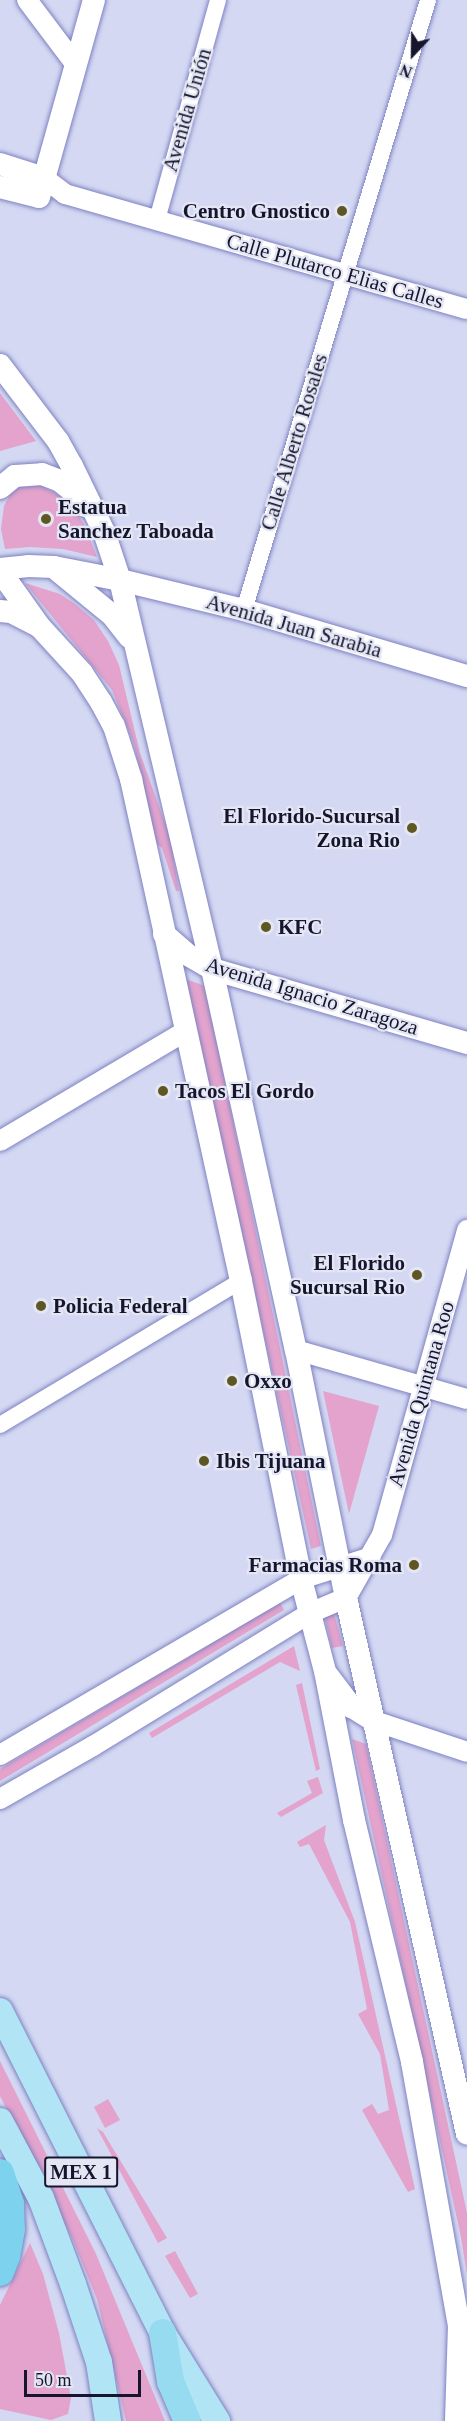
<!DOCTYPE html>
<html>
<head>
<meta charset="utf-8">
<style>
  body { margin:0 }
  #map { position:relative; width:467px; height:2421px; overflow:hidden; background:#d4d8f3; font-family:"Times New Roman",serif }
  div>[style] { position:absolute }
  .green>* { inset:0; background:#e3a3cc }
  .roads { filter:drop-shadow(0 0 2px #7e82c1) drop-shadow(0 0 2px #7e82c1) }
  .minor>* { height:16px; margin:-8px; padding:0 8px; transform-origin:8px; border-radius:8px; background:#fff }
  .tertiary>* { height:20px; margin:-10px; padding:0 10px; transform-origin:10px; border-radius:10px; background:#fff }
  .secondary>* { height:22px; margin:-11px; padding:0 11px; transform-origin:11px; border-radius:11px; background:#fff }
  .primary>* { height:26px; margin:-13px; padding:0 13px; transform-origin:13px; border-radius:13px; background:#b1e4f4 }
  .trunk>* { height:27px; margin:-13.5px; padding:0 13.5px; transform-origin:13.5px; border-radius:13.5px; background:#97dbf0 }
  .motorway>* { height:28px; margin:-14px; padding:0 14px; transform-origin:14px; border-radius:14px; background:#7dd2ed }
  .dots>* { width:16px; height:16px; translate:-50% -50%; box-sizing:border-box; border:3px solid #e4e6f4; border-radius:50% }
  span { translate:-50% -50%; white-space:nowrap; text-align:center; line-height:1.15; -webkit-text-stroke:4.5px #e4e6f4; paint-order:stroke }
  .shield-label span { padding:2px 4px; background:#e4e6f4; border:2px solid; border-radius:4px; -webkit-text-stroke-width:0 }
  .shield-label { font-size:20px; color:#15162e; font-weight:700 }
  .street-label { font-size:21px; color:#15162e }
  .poi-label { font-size:21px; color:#15162e; font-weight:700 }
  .right { translate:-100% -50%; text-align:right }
  .left { translate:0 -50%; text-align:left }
  .north { position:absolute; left:383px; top:24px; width:60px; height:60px; -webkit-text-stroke:4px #e4e6f4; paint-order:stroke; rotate:202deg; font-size:16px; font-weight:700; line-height:24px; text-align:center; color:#15162e }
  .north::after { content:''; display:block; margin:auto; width:21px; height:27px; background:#15162e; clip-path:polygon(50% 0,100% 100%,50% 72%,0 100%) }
  .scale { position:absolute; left:24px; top:2370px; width:117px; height:27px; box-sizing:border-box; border:3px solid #15162e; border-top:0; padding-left:8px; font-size:18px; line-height:21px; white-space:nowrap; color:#15162e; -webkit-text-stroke:4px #e4e6f4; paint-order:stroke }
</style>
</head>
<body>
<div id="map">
  <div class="green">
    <div style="clip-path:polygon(0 393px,36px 441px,0 451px)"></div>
    <div style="clip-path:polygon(20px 484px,38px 484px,66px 499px,84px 524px,97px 557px,63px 549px,30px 547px,5px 549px,1px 529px,4px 506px,13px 489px)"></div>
    <div style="clip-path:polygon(25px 583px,60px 594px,75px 604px,94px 620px,108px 641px,119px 665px,140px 753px,170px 837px,179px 891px,176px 891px,162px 848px,157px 844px,134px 744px,112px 690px)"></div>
    <div style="clip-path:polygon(186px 979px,205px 986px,321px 1546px,311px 1549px)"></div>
    <div style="clip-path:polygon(323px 1391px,379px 1406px,349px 1514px)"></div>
    <div style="clip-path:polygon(280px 1603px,284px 1610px,0 1781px,0 1769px)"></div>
    <div style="clip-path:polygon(334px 1613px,343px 1646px,332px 1648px,325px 1618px)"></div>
    <div style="clip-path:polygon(294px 1646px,300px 1671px,280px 1662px,152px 1738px,149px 1733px)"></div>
    <div style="clip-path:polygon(302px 1683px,320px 1769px,316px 1771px,296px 1685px)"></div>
    <div style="clip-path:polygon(352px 1739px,366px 1744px,467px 2213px,467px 2275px,461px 2237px)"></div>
    <div style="clip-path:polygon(318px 1777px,323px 1793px,281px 1817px,277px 1813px,312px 1793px,307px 1781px)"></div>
    <div style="clip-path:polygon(326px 1825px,324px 1840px,355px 1922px,415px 2189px,408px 2192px,362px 2110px,372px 2104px,378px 2114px,389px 2110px,380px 2054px,358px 2014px,367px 2009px,350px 1922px,309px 1844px,300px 1847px,297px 1842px)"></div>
    <div style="clip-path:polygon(0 2061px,96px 2254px,165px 2421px,126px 2421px,97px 2299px,72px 2238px,0 2096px)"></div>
    <div style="clip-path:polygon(108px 2099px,120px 2120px,105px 2128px,94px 2107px)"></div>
    <div style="clip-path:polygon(97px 2128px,103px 2132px,167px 2238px,158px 2243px)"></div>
    <div style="clip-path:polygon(30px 2243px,43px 2274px,59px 2333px,71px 2398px,68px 2414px,51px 2420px,0 2409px,0 2305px)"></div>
    <div style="clip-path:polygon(175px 2251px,198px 2294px,190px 2298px,165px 2256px)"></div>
  </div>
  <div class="roads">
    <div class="minor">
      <div style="left:157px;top:220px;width:228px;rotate:-74.5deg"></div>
      <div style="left:244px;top:610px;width:637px;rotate:-73.21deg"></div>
      <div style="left:0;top:1425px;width:281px;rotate:-30.9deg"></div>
    </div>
    <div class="tertiary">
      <div style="left:27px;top:0;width:81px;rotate:53deg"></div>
      <div style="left:44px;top:178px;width:26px;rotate:37deg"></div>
      <div style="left:65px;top:194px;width:418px;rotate:16deg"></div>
      <div style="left:0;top:1141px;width:216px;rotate:-30.6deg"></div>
      <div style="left:296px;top:1350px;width:178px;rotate:16deg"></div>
      <div style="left:374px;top:1721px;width:98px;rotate:18.4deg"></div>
      <div style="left:0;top:1755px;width:349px;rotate:-30.3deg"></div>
      <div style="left:301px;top:1579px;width:73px;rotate:-17.4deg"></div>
      <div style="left:0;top:1799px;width:107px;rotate:-29.7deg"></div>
      <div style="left:93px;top:1746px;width:255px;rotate:-31.5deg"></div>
      <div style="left:310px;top:1613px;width:39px;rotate:-23deg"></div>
      <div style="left:346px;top:1598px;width:73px;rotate:-60.3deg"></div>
      <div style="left:382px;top:1535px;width:317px;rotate:-74.4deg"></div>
    </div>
    <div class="secondary">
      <div style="left:0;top:164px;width:46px;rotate:17.7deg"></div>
      <div style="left:0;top:187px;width:40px;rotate:14.4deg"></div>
      <div style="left:39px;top:197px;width:205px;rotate:-74.4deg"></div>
      <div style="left:0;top:365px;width:96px;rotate:52.7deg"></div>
      <div style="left:58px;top:441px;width:29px;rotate:61deg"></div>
      <div style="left:72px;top:466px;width:73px;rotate:64.1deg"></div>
      <div style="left:104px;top:532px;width:51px;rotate:71.6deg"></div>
      <div style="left:120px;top:580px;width:400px;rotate:76.7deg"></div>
      <div style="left:212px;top:969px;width:390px;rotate:77.6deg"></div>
      <div style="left:296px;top:1350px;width:253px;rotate:78.6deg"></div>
      <div style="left:346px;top:1598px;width:549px;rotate:77.28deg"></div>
      <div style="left:0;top:488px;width:19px;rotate:-39deg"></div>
      <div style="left:15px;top:476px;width:27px;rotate:-4deg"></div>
      <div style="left:42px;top:474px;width:19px;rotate:21deg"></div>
      <div style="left:60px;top:481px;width:21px;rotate:39deg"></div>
      <div style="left:76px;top:494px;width:15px;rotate:53deg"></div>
      <div style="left:0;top:569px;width:28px;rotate:-6deg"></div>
      <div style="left:28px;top:566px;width:26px;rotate:2deg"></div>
      <div style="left:54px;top:567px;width:67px;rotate:11.1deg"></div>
      <div style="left:120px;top:580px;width:128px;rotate:13.6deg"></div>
      <div style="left:244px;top:610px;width:233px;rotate:16.5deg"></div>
      <div style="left:57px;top:570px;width:71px;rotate:39.3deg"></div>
      <div style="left:112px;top:615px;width:28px;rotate:52deg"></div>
      <div style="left:0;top:571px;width:69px;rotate:54.5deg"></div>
      <div style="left:40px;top:627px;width:62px;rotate:47.6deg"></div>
      <div style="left:82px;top:673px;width:35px;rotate:57deg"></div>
      <div style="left:101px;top:702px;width:27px;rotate:62deg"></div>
      <div style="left:114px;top:726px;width:56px;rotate:72.2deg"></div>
      <div style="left:131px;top:779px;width:514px;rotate:77.64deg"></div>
      <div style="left:241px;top:1281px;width:304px;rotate:78.6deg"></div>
      <div style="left:301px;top:1579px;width:95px;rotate:75.4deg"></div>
      <div style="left:325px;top:1671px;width:152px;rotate:79deg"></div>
      <div style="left:354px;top:1820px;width:249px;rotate:76.5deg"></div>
      <div style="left:412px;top:2062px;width:267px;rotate:79.9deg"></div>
      <div style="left:459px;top:2325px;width:96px;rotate:91.8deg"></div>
      <div style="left:0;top:611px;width:11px;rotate:5deg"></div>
      <div style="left:11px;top:612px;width:29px;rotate:27deg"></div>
      <div style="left:164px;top:934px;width:32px;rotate:41deg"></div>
      <div style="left:188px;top:955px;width:28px;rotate:30deg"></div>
      <div style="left:212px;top:969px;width:266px;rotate:16.2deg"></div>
      <div style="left:329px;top:1677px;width:38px;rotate:53deg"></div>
      <div style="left:352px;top:1707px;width:26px;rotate:32deg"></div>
    </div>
    <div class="primary">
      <div style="left:0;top:2011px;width:360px;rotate:63.2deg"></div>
      <div style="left:162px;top:2332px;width:105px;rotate:58.3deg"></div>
      <div style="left:0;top:2121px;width:87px;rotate:62deg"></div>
      <div style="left:41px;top:2198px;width:92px;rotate:69.6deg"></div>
      <div style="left:73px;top:2284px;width:82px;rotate:71.6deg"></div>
      <div style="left:99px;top:2362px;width:60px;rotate:81.3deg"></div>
    </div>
    <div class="trunk">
      <div style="left:162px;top:2332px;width:50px;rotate:80.7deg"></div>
      <div style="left:170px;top:2381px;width:43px;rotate:67deg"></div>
    </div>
    <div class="motorway">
      <div style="left:0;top:2173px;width:33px;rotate:72deg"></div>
      <div style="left:10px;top:2204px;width:25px;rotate:88deg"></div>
      <div style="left:11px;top:2229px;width:27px;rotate:100deg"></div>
      <div style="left:6px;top:2256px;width:17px;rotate:111deg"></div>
    </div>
  </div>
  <div class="dots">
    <div style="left:342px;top:211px;background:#5f5723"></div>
    <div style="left:46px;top:519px;background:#5f5723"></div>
    <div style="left:412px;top:828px;background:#5f5723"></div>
    <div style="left:266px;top:927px;background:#5f5723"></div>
    <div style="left:163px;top:1091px;background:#5f5723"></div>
    <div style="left:417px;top:1275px;background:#5f5723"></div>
    <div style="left:41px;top:1306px;background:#5f5723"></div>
    <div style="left:232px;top:1381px;background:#5f5723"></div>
    <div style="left:204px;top:1461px;background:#5f5723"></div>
    <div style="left:414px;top:1565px;background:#5f5723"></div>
  </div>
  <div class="shield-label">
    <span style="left:81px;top:2172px">MEX 1</span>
  </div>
  <div class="street-label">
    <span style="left:187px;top:110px;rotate:-74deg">Avenida Unión</span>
    <span style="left:335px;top:271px;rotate:16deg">Calle Plutarco Elias Calles</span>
    <span style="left:294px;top:442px;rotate:-73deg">Calle Alberto Rosales</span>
    <span style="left:294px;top:626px;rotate:16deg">Avenida Juan Sarabia</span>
    <span style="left:312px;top:996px;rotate:17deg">Avenida Ignacio Zaragoza</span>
    <span style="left:421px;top:1394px;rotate:-74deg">Avenida Quintana Roo</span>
  </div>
  <div class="poi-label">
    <span class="right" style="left:330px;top:211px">Centro Gnostico</span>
    <span class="left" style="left:58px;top:519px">Estatua<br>Sanchez Taboada</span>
    <span class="right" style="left:400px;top:828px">El Florido-Sucursal<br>Zona Rio</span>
    <span class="left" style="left:278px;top:927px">KFC</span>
    <span class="left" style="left:175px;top:1091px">Tacos El Gordo</span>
    <span class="right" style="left:405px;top:1275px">El Florido<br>Sucursal Rio</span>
    <span class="left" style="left:53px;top:1306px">Policia Federal</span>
    <span class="left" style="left:244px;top:1381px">Oxxo</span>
    <span class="left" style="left:216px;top:1461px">Ibis Tijuana</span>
    <span class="right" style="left:402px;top:1565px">Farmacias Roma</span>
  </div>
  <div class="north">N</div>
  <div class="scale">50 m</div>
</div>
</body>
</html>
